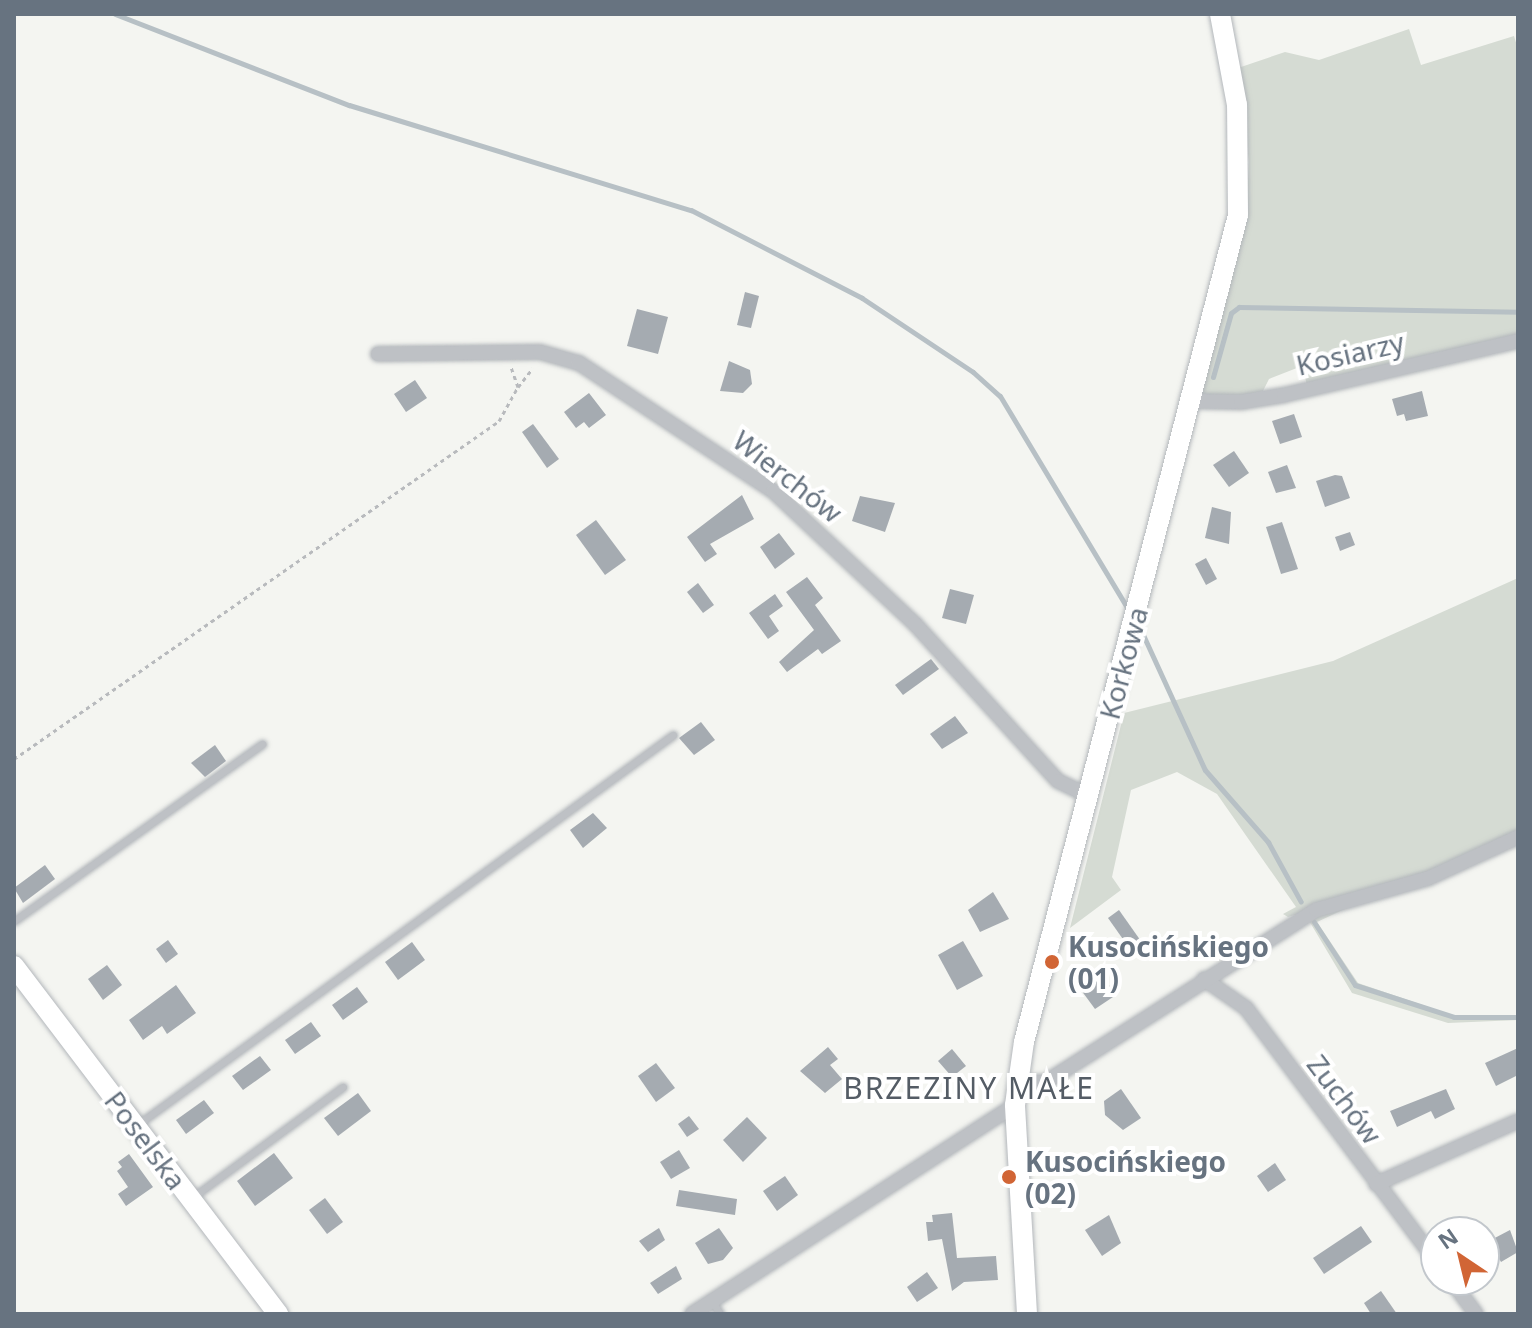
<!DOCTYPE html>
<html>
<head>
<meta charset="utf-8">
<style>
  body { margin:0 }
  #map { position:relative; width:1532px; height:1328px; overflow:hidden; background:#f4f5f1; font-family:"Noto Sans",sans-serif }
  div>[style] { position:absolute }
  .green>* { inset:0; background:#d5dbd3 }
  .stream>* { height:5px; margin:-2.5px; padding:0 2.5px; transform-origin:2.5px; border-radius:2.5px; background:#b7c0c5 }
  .building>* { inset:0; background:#a5abb1 }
  .path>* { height:3px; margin-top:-1.5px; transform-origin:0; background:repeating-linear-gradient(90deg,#b8babd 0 4px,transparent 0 8px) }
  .roads { filter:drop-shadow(0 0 2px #b3b7bb) drop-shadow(0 0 2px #b3b7bb) }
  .lane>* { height:7px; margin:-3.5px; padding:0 3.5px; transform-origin:3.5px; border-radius:3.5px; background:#bec1c5 }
  .street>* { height:14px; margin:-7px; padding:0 7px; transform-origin:7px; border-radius:7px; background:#bec1c5 }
  .secondary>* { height:20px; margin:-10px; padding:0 10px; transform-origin:10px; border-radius:10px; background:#fff }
  .dots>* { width:22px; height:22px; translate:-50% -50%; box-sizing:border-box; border:4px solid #fff; border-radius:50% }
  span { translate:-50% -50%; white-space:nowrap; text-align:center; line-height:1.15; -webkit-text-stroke:8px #fff; paint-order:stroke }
  .street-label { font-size:28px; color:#677380 }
  .poi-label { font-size:28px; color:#677380; font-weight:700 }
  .left { translate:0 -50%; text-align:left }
  .neighbourhood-label { font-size:30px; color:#545c65; letter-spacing:2px }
  .frame { position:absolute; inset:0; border:16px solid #677380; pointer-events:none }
  .north { position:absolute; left:1420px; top:1216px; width:80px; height:80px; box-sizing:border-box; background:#fff; border:2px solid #c2c7cc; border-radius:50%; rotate:325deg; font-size:22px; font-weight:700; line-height:32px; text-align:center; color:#677380 }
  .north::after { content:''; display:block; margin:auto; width:28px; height:36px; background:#d16535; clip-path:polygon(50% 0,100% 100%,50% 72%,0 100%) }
</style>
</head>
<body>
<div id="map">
  <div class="green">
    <div style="clip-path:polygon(1409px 29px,1421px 65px,1514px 36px,1518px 49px,1516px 336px,1307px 385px,1302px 366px,1269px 379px,1263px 391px,1245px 396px,1216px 398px,1202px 393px,1246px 213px,1249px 162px,1238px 68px,1285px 52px,1319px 60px)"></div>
    <div style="clip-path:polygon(1518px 578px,1518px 834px,1429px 874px,1288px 917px,1283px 914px,1296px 907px,1217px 794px,1177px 772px,1131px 790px,1112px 877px,1121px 890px,1070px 928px,1124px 713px,1333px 661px)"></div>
    <div style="clip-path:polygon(1351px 906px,1317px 922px,1358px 983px,1455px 1016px,1518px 1015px,1518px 1020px,1448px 1023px,1352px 993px,1308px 919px)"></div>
  </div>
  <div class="stream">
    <div style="left:115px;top:14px;width:251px;rotate:21.3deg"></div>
    <div style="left:349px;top:105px;width:358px;rotate:17.1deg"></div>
    <div style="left:691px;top:210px;width:192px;rotate:27.2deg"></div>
    <div style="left:862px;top:298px;width:133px;rotate:33.7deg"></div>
    <div style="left:973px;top:372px;width:36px;rotate:42deg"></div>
    <div style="left:1000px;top:396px;width:251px;rotate:59deg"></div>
    <div style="left:1213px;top:377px;width:66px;rotate:-74.3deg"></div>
    <div style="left:1231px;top:313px;width:10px;rotate:-37deg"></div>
    <div style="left:1239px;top:307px;width:279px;rotate:1deg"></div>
    <div style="left:1139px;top:626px;width:158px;rotate:65.4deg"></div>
    <div style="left:1205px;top:770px;width:96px;rotate:48.8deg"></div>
    <div style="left:1268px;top:842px;width:68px;rotate:61.2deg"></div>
    <div style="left:1314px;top:922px;width:75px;rotate:56.9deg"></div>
    <div style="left:1355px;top:985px;width:104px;rotate:17.9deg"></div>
    <div style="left:1454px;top:1017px;width:64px"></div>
  </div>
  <div class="building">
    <div style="clip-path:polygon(745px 292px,759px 296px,751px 328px,737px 325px)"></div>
    <div style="clip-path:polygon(637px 309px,668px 317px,658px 354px,627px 346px)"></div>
    <div style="clip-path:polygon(729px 361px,750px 370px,752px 384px,743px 393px,720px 391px)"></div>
    <div style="clip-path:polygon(415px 380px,427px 398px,406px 412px,394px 394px)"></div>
    <div style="clip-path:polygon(1422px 391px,1428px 416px,1406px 421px,1404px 414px,1397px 416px,1392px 399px)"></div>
    <div style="clip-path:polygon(589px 393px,606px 415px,589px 428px,584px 422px,576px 428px,564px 412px)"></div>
    <div style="clip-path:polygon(1294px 414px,1302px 437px,1280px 444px,1272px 421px)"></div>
    <div style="clip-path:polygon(533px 424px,559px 459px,547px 468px,522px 432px)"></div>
    <div style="clip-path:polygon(1234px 451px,1249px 473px,1229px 487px,1213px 465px)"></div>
    <div style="clip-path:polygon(1287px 465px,1296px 488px,1276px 493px,1268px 472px)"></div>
    <div style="clip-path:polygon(1335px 475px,1342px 476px,1350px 498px,1325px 507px,1316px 481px)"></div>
    <div style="clip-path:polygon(742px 495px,754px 519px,710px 544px,717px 554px,705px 562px,687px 537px)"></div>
    <div style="clip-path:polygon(860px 496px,895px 503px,885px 532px,852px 521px)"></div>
    <div style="clip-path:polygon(1212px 507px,1231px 512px,1229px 544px,1205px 538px)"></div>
    <div style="clip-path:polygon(596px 520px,626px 560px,605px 575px,576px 535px)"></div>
    <div style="clip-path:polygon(1282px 522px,1298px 569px,1281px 574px,1266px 527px)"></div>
    <div style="clip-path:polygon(1350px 532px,1355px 545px,1340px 551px,1335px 537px)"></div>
    <div style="clip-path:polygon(779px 533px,795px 554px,775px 569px,760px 547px)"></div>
    <div style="clip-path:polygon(1206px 558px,1217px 579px,1206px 585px,1195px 564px)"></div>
    <div style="clip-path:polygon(807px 577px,823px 598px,815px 605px,841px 641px,822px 654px,818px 649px,787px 672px,779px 662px,814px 630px,786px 592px)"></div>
    <div style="clip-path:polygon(698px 583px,714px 605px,703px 613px,687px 592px)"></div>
    <div style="clip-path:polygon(950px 589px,974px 595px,966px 624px,942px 618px)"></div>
    <div style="clip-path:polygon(775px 594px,783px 606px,769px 616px,779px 631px,768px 639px,749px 613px)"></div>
    <div style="clip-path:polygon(931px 659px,939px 669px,903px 695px,895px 685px)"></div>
    <div style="clip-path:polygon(955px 716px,968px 733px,942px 749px,930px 734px)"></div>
    <div style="clip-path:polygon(701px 722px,715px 740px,694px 755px,679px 738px)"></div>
    <div style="clip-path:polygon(215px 745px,226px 761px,205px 777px,191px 763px)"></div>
    <div style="clip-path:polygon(593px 813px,607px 828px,583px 848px,570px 830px)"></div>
    <div style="clip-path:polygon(45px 865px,55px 879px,23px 903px,14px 888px)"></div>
    <div style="clip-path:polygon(993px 892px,1009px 919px,980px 932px,968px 910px)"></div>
    <div style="clip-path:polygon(1119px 910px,1143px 944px,1132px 952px,1108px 918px)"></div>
    <div style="clip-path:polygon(168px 940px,178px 954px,166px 963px,156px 949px)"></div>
    <div style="clip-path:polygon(963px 941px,983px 976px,957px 990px,938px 955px)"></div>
    <div style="clip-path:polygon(412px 942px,425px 960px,398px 980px,385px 962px)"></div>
    <div style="clip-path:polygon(107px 965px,122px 985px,103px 1000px,88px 979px)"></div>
    <div style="clip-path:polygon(1103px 976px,1116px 995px,1095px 1009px,1081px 990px)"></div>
    <div style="clip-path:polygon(176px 985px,196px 1013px,167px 1034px,162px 1026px,143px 1040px,129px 1020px)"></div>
    <div style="clip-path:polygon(357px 987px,368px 1002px,343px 1020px,332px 1005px)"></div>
    <div style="clip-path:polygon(311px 1022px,321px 1036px,295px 1054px,285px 1040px)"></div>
    <div style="clip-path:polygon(828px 1047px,838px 1059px,830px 1065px,842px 1079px,825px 1093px,800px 1071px)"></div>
    <div style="clip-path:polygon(1518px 1048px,1518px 1075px,1496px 1086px,1485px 1063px)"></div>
    <div style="clip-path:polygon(952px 1049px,966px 1066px,952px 1077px,938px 1061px)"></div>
    <div style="clip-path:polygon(260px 1056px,271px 1070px,243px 1090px,232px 1076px)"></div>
    <div style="clip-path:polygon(656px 1063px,675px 1088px,656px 1102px,638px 1076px)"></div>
    <div style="clip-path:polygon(1121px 1089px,1141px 1118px,1123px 1130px,1105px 1115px,1104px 1101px)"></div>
    <div style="clip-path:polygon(1446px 1089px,1455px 1109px,1435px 1119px,1431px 1111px,1397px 1127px,1390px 1111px)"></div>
    <div style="clip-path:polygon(358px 1093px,371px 1111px,338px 1136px,324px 1118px)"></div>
    <div style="clip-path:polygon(204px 1100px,214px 1113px,186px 1134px,176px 1120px)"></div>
    <div style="clip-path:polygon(689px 1116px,699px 1129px,687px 1137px,678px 1124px)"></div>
    <div style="clip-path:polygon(747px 1117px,767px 1138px,743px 1162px,723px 1140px)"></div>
    <div style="clip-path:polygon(679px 1150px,690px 1168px,671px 1179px,660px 1162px)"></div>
    <div style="clip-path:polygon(274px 1153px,293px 1178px,255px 1206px,237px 1181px)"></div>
    <div style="clip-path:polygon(129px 1154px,153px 1187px,126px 1206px,118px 1194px,128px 1187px,117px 1171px,122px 1167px,118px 1162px)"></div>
    <div style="clip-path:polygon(1275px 1163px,1286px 1180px,1268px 1192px,1257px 1176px)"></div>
    <div style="clip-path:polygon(785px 1176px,798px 1195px,777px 1211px,763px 1191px)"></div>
    <div style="clip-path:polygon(679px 1190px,737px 1199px,735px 1215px,676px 1206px)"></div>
    <div style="clip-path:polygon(325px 1198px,343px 1222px,327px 1234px,309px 1210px)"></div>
    <div style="clip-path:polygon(952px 1213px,957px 1258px,996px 1256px,998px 1280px,964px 1282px,952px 1291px,942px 1239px,928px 1241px,926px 1222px,933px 1222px,932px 1215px)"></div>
    <div style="clip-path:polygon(1109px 1215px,1121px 1243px,1102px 1256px,1085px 1230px)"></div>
    <div style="clip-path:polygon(1361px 1226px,1372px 1242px,1324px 1274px,1313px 1258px)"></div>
    <div style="clip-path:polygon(659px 1228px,665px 1240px,648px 1252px,639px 1241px)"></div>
    <div style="clip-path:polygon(719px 1228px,733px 1248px,723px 1260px,708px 1264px,695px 1243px)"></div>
    <div style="clip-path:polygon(1510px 1230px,1518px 1252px,1501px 1262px,1489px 1241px)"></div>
    <div style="clip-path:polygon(676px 1266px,682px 1279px,658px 1294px,650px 1283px)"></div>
    <div style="clip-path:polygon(927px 1272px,938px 1288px,917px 1302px,907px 1287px)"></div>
    <div style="clip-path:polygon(1381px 1291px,1397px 1314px,1371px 1314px,1364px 1303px)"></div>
  </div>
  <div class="path">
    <div style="left:518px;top:387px;width:24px;rotate:-52deg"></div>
    <div style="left:14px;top:759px;width:591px;rotate:-34.87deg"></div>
    <div style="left:499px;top:421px;width:39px;rotate:-61deg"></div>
    <div style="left:518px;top:387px;width:21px;rotate:-109deg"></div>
  </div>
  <div class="roads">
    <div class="lane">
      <div style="left:14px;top:921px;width:305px;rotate:-35.5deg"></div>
      <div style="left:137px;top:1125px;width:663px;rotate:-36.04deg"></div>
      <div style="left:193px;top:1197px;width:186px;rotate:-36.3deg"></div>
      <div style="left:712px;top:1301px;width:15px;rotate:58deg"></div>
    </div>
    <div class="street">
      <div style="left:378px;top:354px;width:162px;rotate:-0.7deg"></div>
      <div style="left:540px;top:352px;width:41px;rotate:15.8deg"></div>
      <div style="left:579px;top:363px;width:232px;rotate:33.4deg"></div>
      <div style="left:773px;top:491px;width:195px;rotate:43.1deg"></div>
      <div style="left:915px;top:624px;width:212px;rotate:47.7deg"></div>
      <div style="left:1058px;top:781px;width:34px;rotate:26deg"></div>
      <div style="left:1191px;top:401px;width:50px;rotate:1.1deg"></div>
      <div style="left:1241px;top:402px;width:44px;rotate:-9.2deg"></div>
      <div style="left:1284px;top:395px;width:240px;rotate:-13deg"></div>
      <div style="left:1204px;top:979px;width:51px;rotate:34.6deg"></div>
      <div style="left:1246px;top:1008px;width:316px;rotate:53.1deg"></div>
      <div style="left:1018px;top:1083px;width:28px;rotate:-2deg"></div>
      <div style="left:1046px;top:1082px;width:320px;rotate:-32.5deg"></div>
      <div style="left:1316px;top:910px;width:117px;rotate:-15.8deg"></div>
      <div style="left:1429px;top:878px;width:98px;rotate:-24.7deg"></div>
      <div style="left:1376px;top:1184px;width:155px;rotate:-23.9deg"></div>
      <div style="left:1451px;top:1280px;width:42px;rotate:53.7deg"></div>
      <div style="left:692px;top:1314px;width:385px;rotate:-32.9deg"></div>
    </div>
    <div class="secondary">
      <div style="left:14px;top:966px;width:437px;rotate:52.8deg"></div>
      <div style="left:1027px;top:1314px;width:209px;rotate:-93.3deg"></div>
      <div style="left:1015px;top:1105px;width:64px;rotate:-81.9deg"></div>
      <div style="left:1024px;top:1042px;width:854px;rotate:-75.49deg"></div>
      <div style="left:1238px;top:215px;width:110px;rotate:-90.5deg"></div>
      <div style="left:1237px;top:105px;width:93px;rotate:-100.6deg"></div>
    </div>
  </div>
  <div class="dots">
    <div style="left:1052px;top:962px;background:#d16535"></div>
    <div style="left:1009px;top:1177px;background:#d16535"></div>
  </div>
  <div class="street-label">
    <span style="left:1350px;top:353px;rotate:-13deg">Kosiarzy</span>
    <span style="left:788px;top:476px;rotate:38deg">Wierchów</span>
    <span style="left:1123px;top:663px;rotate:-75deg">Korkowa</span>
    <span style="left:1345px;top:1099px;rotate:53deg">Zuchów</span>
    <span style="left:146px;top:1140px;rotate:53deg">Poselska</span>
  </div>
  <div class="poi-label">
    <span class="left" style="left:1068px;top:962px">Kusocińskiego<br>(01)</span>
    <span class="left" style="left:1025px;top:1177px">Kusocińskiego<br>(02)</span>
  </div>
  <div class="neighbourhood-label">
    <span style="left:969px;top:1088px">BRZEZINY MAŁE</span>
  </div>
  <div class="frame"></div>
  <div class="north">N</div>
</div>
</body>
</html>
